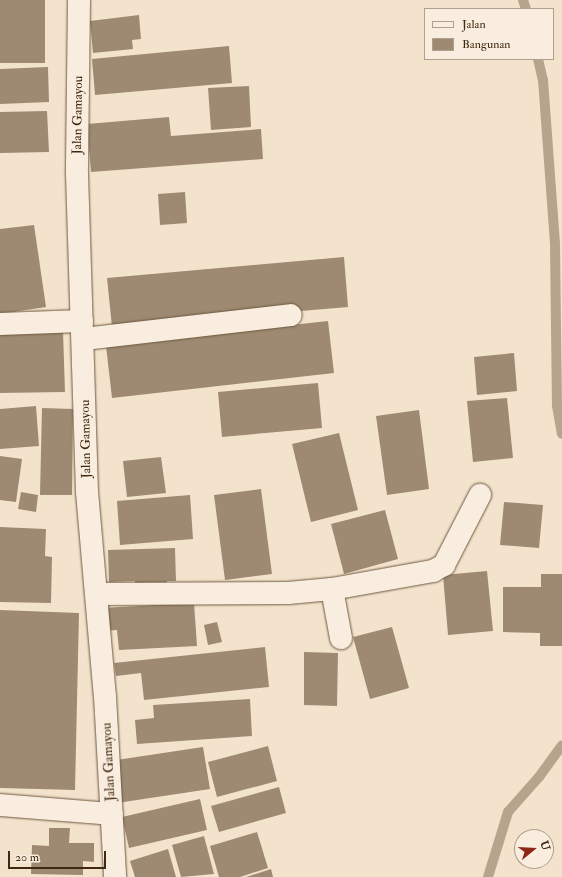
<!DOCTYPE html>
<html>
<head>
<meta charset="utf-8">
<style>
  body { margin:0 }
  #map { position:relative; width:562px; height:877px; overflow:hidden; background:#f4e3cc; font-family:"IM FELL Double Pica",serif }
  div>[style] { position:absolute }
  .stream>* { height:10px; margin:-5px; padding:0 5px; transform-origin:5px; border-radius:5px; background:#b7a48c }
  .building>* { inset:0; background:#9e8a72 }
  .roads { filter:drop-shadow(0 0 1px #6e5840) drop-shadow(0 0 1px #6e5840) }
  .minor>* { height:22px; margin:-11px; padding:0 11px; transform-origin:11px; border-radius:11px; background:#f8edde }
  span { translate:-50% -50%; white-space:nowrap; text-align:center; line-height:1.15; -webkit-text-stroke:3px #f8edde; paint-order:stroke }
  .street-label { font-size:13px; color:#412911 }
  .legend { position:absolute; left:424px; top:8px; width:130px; height:52px; box-sizing:border-box; background:#f8edde; border:1px solid #af9f8c; margin:0; padding:5px 7px; list-style:none; font-size:12px; color:#412911 }
  .legend li { display:flex; align-items:center; gap:8px; height:20px }
  .legend b { width:20px; border:1px solid #af9f8c }
  .north { position:absolute; left:514px; top:829px; width:40px; height:40px; box-sizing:border-box; background:#f8edde; border:1px solid #af9f8c; border-radius:50%; rotate:72deg; font-size:11px; font-weight:700; line-height:16px; text-align:center; color:#412911 }
  .north::after { content:''; display:block; margin:auto; width:14px; height:18px; background:#8f2418; clip-path:polygon(50% 0,100% 100%,50% 72%,0 100%) }
  .scale { position:absolute; left:8px; top:851px; width:98px; height:18px; box-sizing:border-box; border:2px solid #412911; border-top:0; padding-left:5px; font-size:12px; line-height:14px; white-space:nowrap; color:#412911; -webkit-text-stroke:3px #f8edde; paint-order:stroke }
</style>
</head>
<body>
<div id="map">
  <div class="stream">
    <div style="left:523px;top:0;width:9px;rotate:72deg"></div>
    <div style="left:538px;top:59px;width:22px;rotate:77deg"></div>
    <div style="left:543px;top:80px;width:164px;rotate:85.8deg"></div>
    <div style="left:555px;top:244px;width:162px;rotate:89.3deg"></div>
    <div style="left:557px;top:406px;width:28px;rotate:80deg"></div>
    <div style="left:488px;top:877px;width:68px;rotate:-72.9deg"></div>
    <div style="left:508px;top:812px;width:47px;rotate:-48.5deg"></div>
    <div style="left:539px;top:777px;width:39px;rotate:-54deg"></div>
  </div>
  <div class="building">
    <div style="clip-path:polygon(0 0,45px 0,45px 63px,0 63px)"></div>
    <div style="clip-path:polygon(139px 15px,141px 39px,132px 40px,133px 49px,93px 53px,90px 21px)"></div>
    <div style="clip-path:polygon(229px 46px,232px 83px,95px 95px,92px 59px)"></div>
    <div style="clip-path:polygon(48px 67px,49px 102px,0 104px,0 69px)"></div>
    <div style="clip-path:polygon(249px 86px,251px 127px,211px 130px,208px 88px)"></div>
    <div style="clip-path:polygon(47px 111px,49px 152px,0 153px,0 112px)"></div>
    <div style="clip-path:polygon(169px 117px,171px 136px,261px 129px,263px 159px,91px 172px,87px 124px)"></div>
    <div style="clip-path:polygon(185px 192px,187px 223px,160px 225px,158px 194px)"></div>
    <div style="clip-path:polygon(34px 225px,46px 307px,0 314px,0 229px)"></div>
    <div style="clip-path:polygon(344px 257px,348px 307px,112px 327px,107px 278px)"></div>
    <div style="clip-path:polygon(328px 321px,334px 373px,112px 398px,106px 346px)"></div>
    <div style="clip-path:polygon(63px 331px,65px 392px,0 393px,0 332px)"></div>
    <div style="clip-path:polygon(514px 353px,517px 391px,477px 395px,474px 357px)"></div>
    <div style="clip-path:polygon(318px 383px,322px 428px,222px 437px,218px 392px)"></div>
    <div style="clip-path:polygon(507px 398px,513px 458px,473px 462px,467px 401px)"></div>
    <div style="clip-path:polygon(36px 406px,39px 446px,0 449px,0 409px)"></div>
    <div style="clip-path:polygon(42px 408px,73px 409px,72px 495px,40px 495px)"></div>
    <div style="clip-path:polygon(419px 410px,429px 489px,387px 495px,376px 416px)"></div>
    <div style="clip-path:polygon(339px 433px,358px 510px,311px 522px,292px 444px)"></div>
    <div style="clip-path:polygon(0 456px,22px 459px,16px 502px,0 500px)"></div>
    <div style="clip-path:polygon(161px 457px,166px 493px,127px 497px,123px 461px)"></div>
    <div style="clip-path:polygon(261px 489px,272px 574px,225px 580px,214px 495px)"></div>
    <div style="clip-path:polygon(21px 492px,38px 495px,36px 512px,18px 509px)"></div>
    <div style="clip-path:polygon(190px 495px,193px 539px,120px 545px,117px 501px)"></div>
    <div style="clip-path:polygon(504px 502px,543px 505px,539px 548px,500px 545px)"></div>
    <div style="clip-path:polygon(385px 510px,398px 559px,344px 574px,331px 524px)"></div>
    <div style="clip-path:polygon(0 527px,46px 529px,45px 556px,52px 557px,51px 603px,0 602px)"></div>
    <div style="clip-path:polygon(175px 548px,176px 581px,167px 581px,167px 592px,135px 593px,135px 581px,109px 582px,108px 550px)"></div>
    <div style="clip-path:polygon(487px 571px,493px 631px,448px 635px,443px 575px)"></div>
    <div style="clip-path:polygon(541px 574px,562px 574px,562px 646px,540px 646px,540px 633px,503px 632px,503px 587px,541px 587px)"></div>
    <div style="clip-path:polygon(194px 603px,197px 646px,119px 650px,117px 630px,102px 631px,101px 608px)"></div>
    <div style="clip-path:polygon(0 610px,79px 613px,75px 790px,0 788px)"></div>
    <div style="clip-path:polygon(217px 622px,222px 642px,208px 645px,204px 625px)"></div>
    <div style="clip-path:polygon(392px 627px,409px 688px,370px 699px,353px 637px)"></div>
    <div style="clip-path:polygon(265px 647px,269px 687px,144px 700px,141px 673px,116px 676px,114px 663px)"></div>
    <div style="clip-path:polygon(304px 652px,338px 653px,337px 706px,304px 705px)"></div>
    <div style="clip-path:polygon(250px 699px,252px 736px,137px 744px,135px 720px,154px 718px,153px 705px)"></div>
    <div style="clip-path:polygon(268px 746px,277px 781px,217px 797px,208px 762px)"></div>
    <div style="clip-path:polygon(203px 747px,210px 789px,117px 803px,110px 761px)"></div>
    <div style="clip-path:polygon(279px 787px,286px 813px,219px 832px,211px 806px)"></div>
    <div style="clip-path:polygon(200px 799px,207px 830px,129px 848px,122px 817px)"></div>
    <div style="clip-path:polygon(49px 828px,70px 828px,69px 843px,94px 843px,94px 862px,83px 861px,83px 875px,31px 874px,32px 845px,49px 846px)"></div>
    <div style="clip-path:polygon(257px 832px,268px 868px,240px 877px,219px 877px,210px 846px)"></div>
    <div style="clip-path:polygon(204px 836px,214px 874px,181px 877px,172px 845px)"></div>
    <div style="clip-path:polygon(168px 849px,176px 877px,135px 877px,130px 861px)"></div>
    <div style="clip-path:polygon(271px 869px,273px 877px,246px 877px)"></div>
  </div>
  <div class="roads">
    <div class="minor">
      <div style="left:79px;top:0;width:174px;rotate:90.7deg"></div>
      <div style="left:77px;top:174px;width:318px;rotate:88.2deg"></div>
      <div style="left:87px;top:492px;width:205px;rotate:85deg"></div>
      <div style="left:105px;top:696px;width:181px;rotate:86.8deg"></div>
      <div style="left:0;top:324px;width:82px;rotate:-2.1deg"></div>
      <div style="left:84px;top:339px;width:208px;rotate:-6.6deg"></div>
      <div style="left:332px;top:589px;width:50px;rotate:79.6deg"></div>
      <div style="left:97px;top:594px;width:191px;rotate:-0.3deg"></div>
      <div style="left:288px;top:593px;width:44px;rotate:-5.2deg"></div>
      <div style="left:332px;top:589px;width:103px;rotate:-10.1deg"></div>
      <div style="left:433px;top:571px;width:13px;rotate:-29deg"></div>
      <div style="left:444px;top:565px;width:79px;rotate:-62.8deg"></div>
      <div style="left:0;top:805px;width:112px;rotate:4.6deg"></div>
    </div>
  </div>
  <div class="street-label">
    <span style="left:78px;top:115px;rotate:-89deg">Jalan Gamayou</span>
    <span style="left:86px;top:439px;rotate:-91deg">Jalan Gamayou</span>
    <span style="left:109px;top:762px;rotate:-93deg">Jalan Gamayou</span>
  </div>
  <ul class="legend">
  <li><b style="height:5px;background:#f8edde"></b>Jalan</li>
  <li><b style="height:11px;background:#9e8a72"></b>Bangunan</li>
  </ul>
  <div class="north">U</div>
  <div class="scale">20 m</div>
</div>
</body>
</html>
